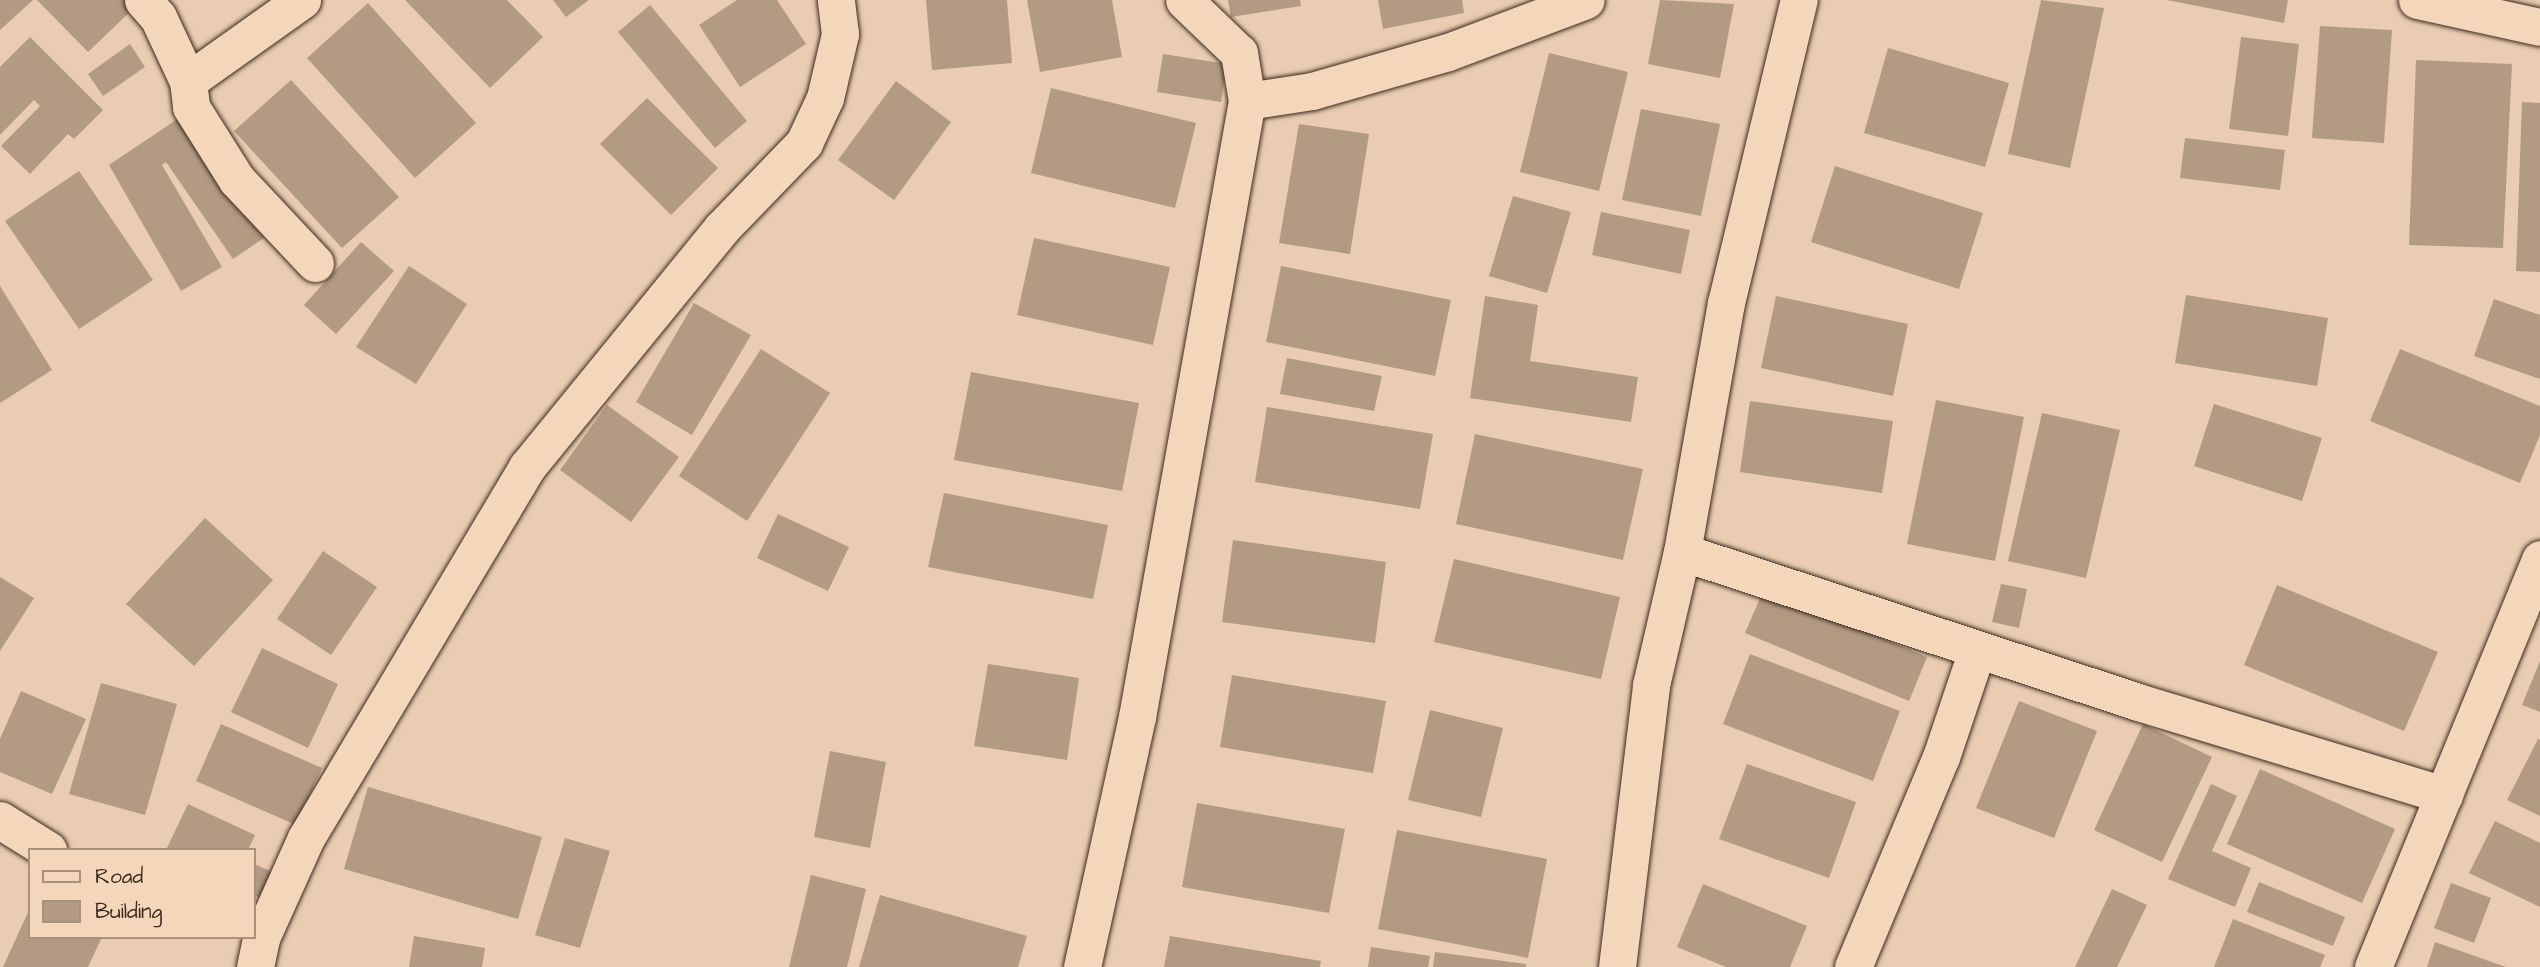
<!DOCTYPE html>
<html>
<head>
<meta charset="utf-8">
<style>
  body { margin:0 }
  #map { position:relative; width:2540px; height:967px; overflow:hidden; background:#e9ccb1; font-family:"Architects Daughter",sans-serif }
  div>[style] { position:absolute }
  .building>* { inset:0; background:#b39a83 }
  .roads { filter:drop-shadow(0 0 2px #3b2a1e) drop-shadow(0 0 2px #3b2a1e) }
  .minor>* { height:37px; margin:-18.5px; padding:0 18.5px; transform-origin:18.5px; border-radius:18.5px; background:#f4d6ba }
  span { translate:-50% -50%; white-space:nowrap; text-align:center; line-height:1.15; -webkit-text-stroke:6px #f4d6ba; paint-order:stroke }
  .legend { position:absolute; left:28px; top:848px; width:228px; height:91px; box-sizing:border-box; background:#f4d6ba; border:2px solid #aa917c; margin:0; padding:9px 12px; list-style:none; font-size:21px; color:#3b2a1e }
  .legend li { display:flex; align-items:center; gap:14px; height:35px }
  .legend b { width:35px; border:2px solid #aa917c }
</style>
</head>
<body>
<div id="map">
  <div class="building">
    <div style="clip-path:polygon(0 0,33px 0,0 30px)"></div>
    <div style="clip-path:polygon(37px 0,128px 0,135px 7px,88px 52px)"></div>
    <div style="clip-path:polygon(405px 0,507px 0,543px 37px,490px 88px)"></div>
    <div style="clip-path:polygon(553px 0,589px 0,566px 17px)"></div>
    <div style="clip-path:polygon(737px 0,777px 0,806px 44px,740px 87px,699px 25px)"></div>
    <div style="clip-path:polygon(926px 0,1007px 0,1012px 63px,932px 70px)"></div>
    <div style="clip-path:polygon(1027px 0,1112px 0,1122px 57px,1040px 72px)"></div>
    <div style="clip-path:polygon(1228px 0,1300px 0,1301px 6px,1231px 17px)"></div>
    <div style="clip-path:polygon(1378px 0,1462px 0,1464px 13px,1383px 29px)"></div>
    <div style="clip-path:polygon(1660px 0,1734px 4px,1720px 78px,1648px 64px)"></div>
    <div style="clip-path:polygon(2041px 0,2104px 8px,2070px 168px,2008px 154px)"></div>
    <div style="clip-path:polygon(2167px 0,2288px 0,2284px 23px)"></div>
    <div style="clip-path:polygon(368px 3px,476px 123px,415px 178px,307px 58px)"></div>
    <div style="clip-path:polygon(650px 5px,747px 121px,715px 148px,618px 32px)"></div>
    <div style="clip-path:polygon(2320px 26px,2392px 30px,2384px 143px,2312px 138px)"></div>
    <div style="clip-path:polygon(30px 37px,103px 110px,74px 139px,68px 134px,30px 174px,1px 146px,40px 106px,34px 100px,0 135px,0 67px)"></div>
    <div style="clip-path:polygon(2241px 37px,2299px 44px,2288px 136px,2229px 129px)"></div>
    <div style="clip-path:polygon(130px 44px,145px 67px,103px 96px,88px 74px)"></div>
    <div style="clip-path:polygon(1888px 48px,2009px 83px,1985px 167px,1864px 133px)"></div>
    <div style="clip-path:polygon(1549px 53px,1628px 72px,1599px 191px,1520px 172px)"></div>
    <div style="clip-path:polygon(1163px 54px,1227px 64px,1221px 102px,1157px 92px)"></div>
    <div style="clip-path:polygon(2416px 60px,2512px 64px,2503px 248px,2409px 245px)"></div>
    <div style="clip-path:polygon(291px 80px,399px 197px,342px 248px,234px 131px)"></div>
    <div style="clip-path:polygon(896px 81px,951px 122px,894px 200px,838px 160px)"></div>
    <div style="clip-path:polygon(1051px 88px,1196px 123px,1175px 208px,1031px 173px)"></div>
    <div style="clip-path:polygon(647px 98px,718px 168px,671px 215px,600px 144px)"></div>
    <div style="clip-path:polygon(2522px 102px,2540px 103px,2540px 272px,2516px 271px)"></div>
    <div style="clip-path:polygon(1641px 109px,1720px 124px,1701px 216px,1622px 200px)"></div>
    <div style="clip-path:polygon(182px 116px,264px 238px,233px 259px,166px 162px,162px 165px,222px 267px,181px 291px,109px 165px)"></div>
    <div style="clip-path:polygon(1299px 124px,1369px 134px,1350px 254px,1279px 243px)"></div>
    <div style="clip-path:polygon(2185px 138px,2285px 150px,2280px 190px,2180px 178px)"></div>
    <div style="clip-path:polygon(1835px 166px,1983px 213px,1959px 289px,1811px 242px)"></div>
    <div style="clip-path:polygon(79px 171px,153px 280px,79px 329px,5px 221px)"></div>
    <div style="clip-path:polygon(1513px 196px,1571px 212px,1547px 293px,1489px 276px)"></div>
    <div style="clip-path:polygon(1601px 212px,1690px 230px,1681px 274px,1592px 255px)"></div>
    <div style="clip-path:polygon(1034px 238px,1170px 267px,1153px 345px,1017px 315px)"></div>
    <div style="clip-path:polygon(361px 242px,394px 271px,336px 334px,304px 305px)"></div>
    <div style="clip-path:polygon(409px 266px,467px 304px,416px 384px,356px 347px)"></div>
    <div style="clip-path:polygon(1281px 266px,1451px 300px,1435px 376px,1266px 342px)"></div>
    <div style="clip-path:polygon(0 286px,52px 370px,0 403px)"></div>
    <div style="clip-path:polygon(2186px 295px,2328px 318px,2317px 386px,2175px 363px)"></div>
    <div style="clip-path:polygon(1485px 296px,1538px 305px,1530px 361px,1638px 377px,1631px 422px,1470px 398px)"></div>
    <div style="clip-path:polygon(1776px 296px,1908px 324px,1893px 396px,1761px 368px)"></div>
    <div style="clip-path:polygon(2494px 299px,2540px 315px,2540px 379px,2474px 356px)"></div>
    <div style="clip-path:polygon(694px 303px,751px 335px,692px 435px,636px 402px)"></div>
    <div style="clip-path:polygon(761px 349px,830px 393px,747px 521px,679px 476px)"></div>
    <div style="clip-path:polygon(2400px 349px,2540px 406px,2540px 435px,2520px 483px,2370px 421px)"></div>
    <div style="clip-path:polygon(1287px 358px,1382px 376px,1374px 411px,1280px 394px)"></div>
    <div style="clip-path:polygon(971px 372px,1139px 403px,1122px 491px,954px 460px)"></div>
    <div style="clip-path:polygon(1936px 400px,2024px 417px,1995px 561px,1907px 544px)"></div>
    <div style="clip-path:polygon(1750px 401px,1893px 421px,1882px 493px,1740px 472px)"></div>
    <div style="clip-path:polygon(2214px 404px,2322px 438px,2302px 501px,2194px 466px)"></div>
    <div style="clip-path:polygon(607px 405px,679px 457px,631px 522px,560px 470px)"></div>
    <div style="clip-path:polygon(1267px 407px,1433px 434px,1420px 509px,1255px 482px)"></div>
    <div style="clip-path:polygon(2042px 413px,2120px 430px,2086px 578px,2008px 561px)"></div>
    <div style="clip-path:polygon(1475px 434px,1643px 469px,1623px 560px,1456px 524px)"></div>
    <div style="clip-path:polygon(944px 493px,1108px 525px,1093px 599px,928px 567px)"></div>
    <div style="clip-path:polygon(778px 514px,849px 547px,828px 591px,757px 558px)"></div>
    <div style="clip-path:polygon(205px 518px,273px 580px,194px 666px,126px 604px)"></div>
    <div style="clip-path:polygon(1233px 540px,1386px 562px,1375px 643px,1222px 622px)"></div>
    <div style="clip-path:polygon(323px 551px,377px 587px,331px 655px,277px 619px)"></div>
    <div style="clip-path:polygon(1454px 559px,1620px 597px,1601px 679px,1434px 642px)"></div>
    <div style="clip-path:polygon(0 577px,34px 598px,0 651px)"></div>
    <div style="clip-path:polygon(2001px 584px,2027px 589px,2019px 628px,1992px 622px)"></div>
    <div style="clip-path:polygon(2277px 585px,2438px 652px,2404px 731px,2244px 665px)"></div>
    <div style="clip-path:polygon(1764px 589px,1927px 657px,1909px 701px,1745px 633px)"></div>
    <div style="clip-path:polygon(262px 648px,338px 684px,308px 748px,231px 712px)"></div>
    <div style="clip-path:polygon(1750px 654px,1900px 711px,1873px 781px,1723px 724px)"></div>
    <div style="clip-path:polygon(2540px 661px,2540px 712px,2522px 705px)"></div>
    <div style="clip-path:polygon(988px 664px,1079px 678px,1067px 760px,974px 746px)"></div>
    <div style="clip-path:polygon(1232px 675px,1386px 701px,1373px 773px,1220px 747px)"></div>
    <div style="clip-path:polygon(101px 683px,177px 704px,145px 815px,69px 794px)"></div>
    <div style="clip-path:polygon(21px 691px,86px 719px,52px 794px,0 772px,0 739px)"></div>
    <div style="clip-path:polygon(2019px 701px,2097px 731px,2054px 838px,1976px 808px)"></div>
    <div style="clip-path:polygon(1430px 710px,1503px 728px,1481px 817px,1408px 800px)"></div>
    <div style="clip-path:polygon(221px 724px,322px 768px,296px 825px,196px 781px)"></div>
    <div style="clip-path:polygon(2143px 724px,2212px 757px,2162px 862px,2094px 830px)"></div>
    <div style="clip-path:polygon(2538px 739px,2540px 740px,2540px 816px,2507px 800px)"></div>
    <div style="clip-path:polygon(830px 751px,886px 762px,870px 848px,814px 837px)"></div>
    <div style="clip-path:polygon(1747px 764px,1856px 802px,1829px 878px,1719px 839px)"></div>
    <div style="clip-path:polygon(2260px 769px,2395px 829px,2362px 903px,2227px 844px)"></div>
    <div style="clip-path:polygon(2211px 784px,2237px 796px,2212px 851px,2251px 868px,2235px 907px,2168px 879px)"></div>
    <div style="clip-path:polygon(368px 787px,542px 837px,518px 919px,344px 869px)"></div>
    <div style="clip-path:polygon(1197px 803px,1345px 829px,1329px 913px,1182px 887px)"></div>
    <div style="clip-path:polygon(188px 804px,255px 835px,248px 850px,166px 850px)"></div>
    <div style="clip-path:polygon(2495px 821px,2540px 843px,2540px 907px,2469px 873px)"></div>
    <div style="clip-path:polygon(1397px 830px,1547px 859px,1528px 958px,1378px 929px)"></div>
    <div style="clip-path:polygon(565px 838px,610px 851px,580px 948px,535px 935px)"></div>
    <div style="clip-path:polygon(254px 864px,277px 874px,265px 900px,254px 895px)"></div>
    <div style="clip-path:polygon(811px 875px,866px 889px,847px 967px,789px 967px)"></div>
    <div style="clip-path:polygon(2259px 882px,2345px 917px,2333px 946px,2247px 912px)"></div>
    <div style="clip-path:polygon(2451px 883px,2491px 898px,2474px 943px,2434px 928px)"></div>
    <div style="clip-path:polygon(1703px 884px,1807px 926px,1790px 967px,1726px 967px,1677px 947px)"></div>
    <div style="clip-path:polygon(2112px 889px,2147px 905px,2117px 967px,2075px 967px)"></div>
    <div style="clip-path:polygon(880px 895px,1027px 936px,1018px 967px,859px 967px)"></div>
    <div style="clip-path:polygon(30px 908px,30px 937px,102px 937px,88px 967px,3px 967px)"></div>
    <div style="clip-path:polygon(2233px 919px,2325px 955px,2320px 967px,2214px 967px)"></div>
    <div style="clip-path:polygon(414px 936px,485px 948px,482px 967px,409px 967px)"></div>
    <div style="clip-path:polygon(1170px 936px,1321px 961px,1320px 967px,1164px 967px)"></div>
    <div style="clip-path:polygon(2435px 942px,2506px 967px,2427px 967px)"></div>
    <div style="clip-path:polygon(1371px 947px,1430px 956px,1428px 967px,1368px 967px)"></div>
    <div style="clip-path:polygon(1435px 952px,1526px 964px,1526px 967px,1433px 967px)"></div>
  </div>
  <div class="roads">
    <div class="minor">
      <div style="left:143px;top:0;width:23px;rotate:49deg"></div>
      <div style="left:158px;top:17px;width:71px;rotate:64.9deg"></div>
      <div style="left:188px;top:81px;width:26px;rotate:83deg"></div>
      <div style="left:191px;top:107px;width:86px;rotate:57.8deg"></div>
      <div style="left:237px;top:180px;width:114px;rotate:46.8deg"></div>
      <div style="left:2417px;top:0;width:126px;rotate:12.4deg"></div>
      <div style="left:188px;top:81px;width:140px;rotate:-35.4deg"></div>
      <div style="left:1247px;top:101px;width:66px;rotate:-8.7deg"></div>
      <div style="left:1312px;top:91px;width:141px;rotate:-16deg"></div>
      <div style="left:1448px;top:52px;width:147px;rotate:-20.6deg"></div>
      <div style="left:1682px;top:552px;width:480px;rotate:18.2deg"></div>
      <div style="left:2138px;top:702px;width:320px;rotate:16.9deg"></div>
      <div style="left:0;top:820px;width:57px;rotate:32deg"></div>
      <div style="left:255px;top:967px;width:30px;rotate:-78deg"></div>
      <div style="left:261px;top:938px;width:110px;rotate:-65.8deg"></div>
      <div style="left:306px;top:838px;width:432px;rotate:-59.2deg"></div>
      <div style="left:527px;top:467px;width:307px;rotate:-50.8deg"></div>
      <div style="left:721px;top:229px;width:120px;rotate:-46deg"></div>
      <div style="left:804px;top:143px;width:50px;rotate:-65deg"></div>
      <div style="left:825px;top:98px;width:66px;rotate:-76.8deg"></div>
      <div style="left:840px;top:34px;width:34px;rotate:-97deg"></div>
      <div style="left:1082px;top:967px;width:256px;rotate:-77.6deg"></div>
      <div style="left:1137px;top:717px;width:626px;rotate:-79.88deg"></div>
      <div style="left:1247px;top:101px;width:49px;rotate:-99.5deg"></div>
      <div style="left:1239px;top:53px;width:76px;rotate:-136.1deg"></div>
      <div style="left:1617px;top:967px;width:284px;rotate:-83.1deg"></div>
      <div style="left:1651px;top:685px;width:137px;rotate:-76.9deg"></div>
      <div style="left:1682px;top:552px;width:253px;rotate:-80deg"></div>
      <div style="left:1726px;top:303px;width:312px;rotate:-76.5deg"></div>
      <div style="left:1853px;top:967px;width:228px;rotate:-67.3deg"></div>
      <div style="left:1941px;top:757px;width:113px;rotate:-71.4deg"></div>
      <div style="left:2373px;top:967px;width:441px;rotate:-67.7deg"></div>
    </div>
  </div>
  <ul class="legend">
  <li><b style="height:9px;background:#f4d6ba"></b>Road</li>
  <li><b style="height:19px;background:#b39a83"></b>Building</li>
  </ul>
</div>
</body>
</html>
